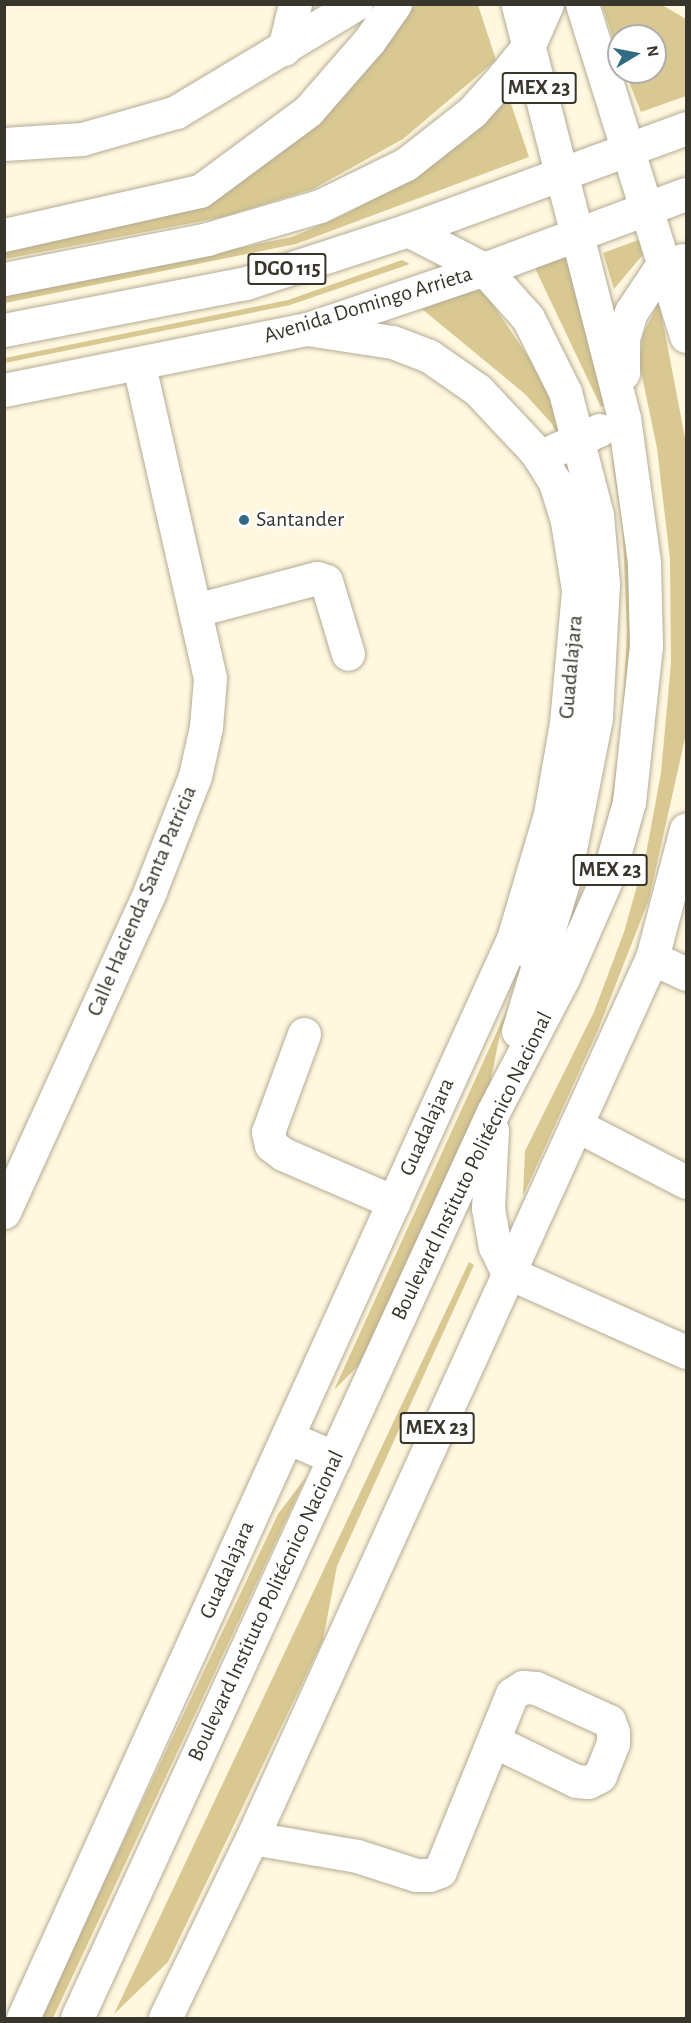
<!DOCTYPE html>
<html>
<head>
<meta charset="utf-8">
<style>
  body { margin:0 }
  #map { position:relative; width:691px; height:2023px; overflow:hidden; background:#fff7df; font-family:"Alegreya Sans",sans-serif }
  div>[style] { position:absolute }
  .green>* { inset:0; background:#d9c892 }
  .roads { filter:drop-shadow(0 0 2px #b3ac95) drop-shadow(0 0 2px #b3ac95) }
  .minor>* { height:33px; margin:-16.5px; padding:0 16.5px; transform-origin:16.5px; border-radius:16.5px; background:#fff }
  .major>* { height:33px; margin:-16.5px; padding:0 16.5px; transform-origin:16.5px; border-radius:16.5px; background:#fff }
  .dots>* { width:16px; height:16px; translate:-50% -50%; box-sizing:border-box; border:3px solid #fff; border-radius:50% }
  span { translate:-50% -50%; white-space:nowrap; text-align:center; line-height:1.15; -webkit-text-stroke:4.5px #fff; paint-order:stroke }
  .shield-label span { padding:2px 4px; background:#fff; border:2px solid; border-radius:4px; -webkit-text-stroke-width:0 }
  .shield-label { font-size:21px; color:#38352c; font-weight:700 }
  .street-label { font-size:22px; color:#38352c }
  .poi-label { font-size:22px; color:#38352c }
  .left { translate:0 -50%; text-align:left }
  .frame { position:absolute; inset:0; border:6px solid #38352c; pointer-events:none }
  .north { position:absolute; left:607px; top:24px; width:60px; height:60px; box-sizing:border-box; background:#fff; border:2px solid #afaeab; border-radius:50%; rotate:80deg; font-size:16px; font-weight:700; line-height:24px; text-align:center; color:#38352c }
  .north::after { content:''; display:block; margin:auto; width:21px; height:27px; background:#316b84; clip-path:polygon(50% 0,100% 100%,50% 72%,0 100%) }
</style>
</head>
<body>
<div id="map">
  <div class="green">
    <div style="clip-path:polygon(415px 5px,478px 5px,496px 60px,403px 139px,313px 189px,223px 217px,5px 259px,5px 251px,128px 224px,350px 86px)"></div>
    <div style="clip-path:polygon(602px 5px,662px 5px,686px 19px,686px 96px,641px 112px,625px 72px,655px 72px,655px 36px,619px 36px,619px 56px)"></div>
    <div style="clip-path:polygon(509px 98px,529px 157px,296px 244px,5px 303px,5px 296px,292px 237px,348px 213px,413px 177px,467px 139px)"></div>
    <div style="clip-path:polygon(641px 239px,646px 251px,614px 289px,603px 253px)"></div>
    <div style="clip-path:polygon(567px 251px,610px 402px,601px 407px,534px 266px)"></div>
    <div style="clip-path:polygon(402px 260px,410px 264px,290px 305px,5px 363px,5px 358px,288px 300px)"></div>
    <div style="clip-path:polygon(481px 287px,571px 420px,559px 439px,552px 424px,525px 394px,422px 309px)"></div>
    <div style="clip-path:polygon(659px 302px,686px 443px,686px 734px,649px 899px,598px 1030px,523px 1196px,525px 1151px,594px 1012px,624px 932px,646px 854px,661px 773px,671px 663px,670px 559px,657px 448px,639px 362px,643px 334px)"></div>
    <div style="clip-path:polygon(612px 459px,619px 459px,633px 631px,616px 803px,593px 881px,611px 802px,622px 726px,627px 632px,623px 534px)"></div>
    <div style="clip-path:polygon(515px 992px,500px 1034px,487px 1099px,359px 1365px,334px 1390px)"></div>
    <div style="clip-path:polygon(469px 1262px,474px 1265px,337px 1566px,323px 1640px,168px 1962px,114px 2014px)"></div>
    <div style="clip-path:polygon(306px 1477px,53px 2018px,40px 2018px,278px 1514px)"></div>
  </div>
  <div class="roads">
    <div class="minor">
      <div style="left:284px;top:49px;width:46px;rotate:-76.3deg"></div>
      <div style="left:4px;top:144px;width:78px;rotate:-3.7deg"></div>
      <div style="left:82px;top:139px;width:98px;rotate:-16deg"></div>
      <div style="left:176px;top:112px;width:210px;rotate:-31deg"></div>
      <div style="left:196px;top:610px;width:125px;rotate:-14.8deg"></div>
      <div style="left:317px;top:578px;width:9px;rotate:18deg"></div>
      <div style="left:326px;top:581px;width:76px;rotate:73.2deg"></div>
      <div style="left:652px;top:958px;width:38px;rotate:25deg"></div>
      <div style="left:304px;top:1034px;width:104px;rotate:110.2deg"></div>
      <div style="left:268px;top:1132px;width:13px;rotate:77deg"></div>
      <div style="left:271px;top:1145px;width:15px;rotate:37deg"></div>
      <div style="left:283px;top:1154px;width:121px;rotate:23.4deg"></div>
      <div style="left:576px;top:1125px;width:124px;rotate:27.4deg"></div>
      <div style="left:4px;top:1212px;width:353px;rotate:-65.5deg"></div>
      <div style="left:150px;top:891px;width:123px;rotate:-68.6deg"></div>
      <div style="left:195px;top:776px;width:50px;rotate:-77.3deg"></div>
      <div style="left:206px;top:727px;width:49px;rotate:-85.3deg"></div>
      <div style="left:210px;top:678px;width:321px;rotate:-102.8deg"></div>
      <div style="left:507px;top:1272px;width:196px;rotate:24.1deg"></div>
      <div style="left:252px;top:1838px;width:107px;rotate:9.7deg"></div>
      <div style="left:357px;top:1856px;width:62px;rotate:17.9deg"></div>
      <div style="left:416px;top:1875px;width:13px"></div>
      <div style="left:429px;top:1875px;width:12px;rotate:-20deg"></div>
      <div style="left:440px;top:1871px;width:191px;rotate:-67.9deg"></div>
      <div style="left:512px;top:1694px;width:13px;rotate:-32deg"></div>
      <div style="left:523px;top:1687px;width:13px;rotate:4deg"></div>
      <div style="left:536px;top:1688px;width:80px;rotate:24.3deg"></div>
      <div style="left:609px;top:1721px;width:12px;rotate:70deg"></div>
      <div style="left:613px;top:1732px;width:11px;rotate:90deg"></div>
      <div style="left:613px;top:1743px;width:35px;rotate:112deg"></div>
      <div style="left:600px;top:1776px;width:13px;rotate:153deg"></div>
      <div style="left:588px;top:1782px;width:12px;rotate:-175deg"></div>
      <div style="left:576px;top:1781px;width:89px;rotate:-154deg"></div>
      <div style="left:23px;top:2018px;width:1185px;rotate:-65.58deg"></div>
      <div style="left:513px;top:939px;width:130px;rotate:-73.5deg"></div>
      <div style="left:550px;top:814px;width:92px;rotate:-80deg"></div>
      <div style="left:566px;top:723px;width:134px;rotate:-84.8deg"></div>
      <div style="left:578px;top:590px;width:70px;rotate:-99.1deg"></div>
      <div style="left:567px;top:521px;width:41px;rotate:-107.1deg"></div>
      <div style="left:555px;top:482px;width:36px;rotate:-122deg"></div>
      <div style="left:536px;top:452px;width:85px;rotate:-133.1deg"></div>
      <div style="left:478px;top:390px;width:60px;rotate:-145.2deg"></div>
      <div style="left:429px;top:356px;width:40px;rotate:-159deg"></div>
      <div style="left:392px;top:342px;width:86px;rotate:-171.3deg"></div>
    </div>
    <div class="major">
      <div style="left:582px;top:4px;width:348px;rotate:72.6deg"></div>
      <div style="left:408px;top:230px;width:85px;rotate:27.2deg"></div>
      <div style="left:484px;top:269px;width:66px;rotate:48.1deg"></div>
      <div style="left:528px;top:318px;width:83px;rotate:63.4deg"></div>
      <div style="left:565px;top:392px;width:127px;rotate:75.4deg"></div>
      <div style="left:597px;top:515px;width:68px;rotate:85deg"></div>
      <div style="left:603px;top:583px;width:135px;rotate:93deg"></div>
      <div style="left:596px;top:718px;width:164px;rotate:101.2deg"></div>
      <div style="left:564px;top:879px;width:159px;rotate:106.8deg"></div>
      <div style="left:4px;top:235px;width:201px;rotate:-12.7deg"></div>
      <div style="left:200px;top:191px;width:134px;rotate:-36.5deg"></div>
      <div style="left:308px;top:111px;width:93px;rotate:-48.9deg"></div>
      <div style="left:369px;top:41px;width:45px;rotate:-54.9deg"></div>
      <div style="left:4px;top:279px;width:207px;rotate:-11.1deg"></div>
      <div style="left:207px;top:239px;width:118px;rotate:-16.3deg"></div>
      <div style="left:320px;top:206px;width:96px;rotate:-26deg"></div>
      <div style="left:406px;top:164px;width:84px;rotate:-38.2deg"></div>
      <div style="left:472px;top:112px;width:50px;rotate:-48.3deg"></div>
      <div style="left:505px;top:75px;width:36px;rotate:-51deg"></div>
      <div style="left:528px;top:47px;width:47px;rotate:-66.2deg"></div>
      <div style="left:4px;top:330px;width:247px;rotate:-11deg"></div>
      <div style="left:246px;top:283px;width:170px;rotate:-18.1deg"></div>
      <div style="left:408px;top:230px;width:296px;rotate:-20.1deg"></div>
      <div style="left:623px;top:373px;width:35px;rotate:-90deg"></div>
      <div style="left:623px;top:338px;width:27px;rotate:-73deg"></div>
      <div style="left:631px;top:312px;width:47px;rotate:-56.3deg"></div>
      <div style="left:657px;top:273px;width:28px;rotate:-27deg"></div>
      <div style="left:4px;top:390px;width:309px;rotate:-11.4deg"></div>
      <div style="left:307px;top:329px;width:187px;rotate:-18.7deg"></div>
      <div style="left:484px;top:269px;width:215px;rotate:-20.4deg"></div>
      <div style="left:539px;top:457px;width:66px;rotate:-24.2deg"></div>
      <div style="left:513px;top:939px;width:55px;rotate:38.3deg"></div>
      <div style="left:492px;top:1130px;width:78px;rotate:92.9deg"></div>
      <div style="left:488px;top:1208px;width:39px;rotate:80deg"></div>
      <div style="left:495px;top:1246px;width:29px;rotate:65deg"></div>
      <div style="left:287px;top:1437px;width:52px;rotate:23.6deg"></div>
      <div style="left:77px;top:2018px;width:997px;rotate:-65.34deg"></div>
      <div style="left:493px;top:1112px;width:151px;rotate:-62.4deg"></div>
      <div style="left:563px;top:978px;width:115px;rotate:-66.3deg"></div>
      <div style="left:609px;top:873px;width:74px;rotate:-74.3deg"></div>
      <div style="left:629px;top:802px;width:158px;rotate:-83.8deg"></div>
      <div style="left:646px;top:645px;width:83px;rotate:-91.4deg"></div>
      <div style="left:644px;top:562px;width:145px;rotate:-97.9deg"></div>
      <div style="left:624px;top:418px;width:427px;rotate:-104.4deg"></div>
      <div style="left:165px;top:2018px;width:200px;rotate:-64.2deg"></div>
      <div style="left:252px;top:1838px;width:967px;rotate:-65.56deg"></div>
      <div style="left:652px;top:958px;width:133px;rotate:-75.2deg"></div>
    </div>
  </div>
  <div class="dots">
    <div style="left:244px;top:520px;background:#316b84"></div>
  </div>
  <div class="shield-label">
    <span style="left:539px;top:88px">MEX 23</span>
    <span style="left:287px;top:269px">DGO 115</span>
    <span style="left:610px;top:870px">MEX 23</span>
    <span style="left:437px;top:1428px">MEX 23</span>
  </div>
  <div class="street-label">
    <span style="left:368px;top:305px;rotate:-17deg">Avenida Domingo Arrieta</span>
    <span style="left:571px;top:667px;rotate:-85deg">Guadalajara</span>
    <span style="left:142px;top:901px;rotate:-67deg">Calle Hacienda Santa Patricia</span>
    <span style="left:427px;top:1127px;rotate:-66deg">Guadalajara</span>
    <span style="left:472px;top:1166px;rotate:-64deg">Boulevard Instituto Politécnico Nacional</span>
    <span style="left:227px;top:1570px;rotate:-66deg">Guadalajara</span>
    <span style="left:266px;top:1606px;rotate:-65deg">Boulevard Instituto Politécnico Nacional</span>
  </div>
  <div class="poi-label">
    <span class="left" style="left:256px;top:520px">Santander</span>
  </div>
  <div class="frame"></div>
  <div class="north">N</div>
</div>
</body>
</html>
